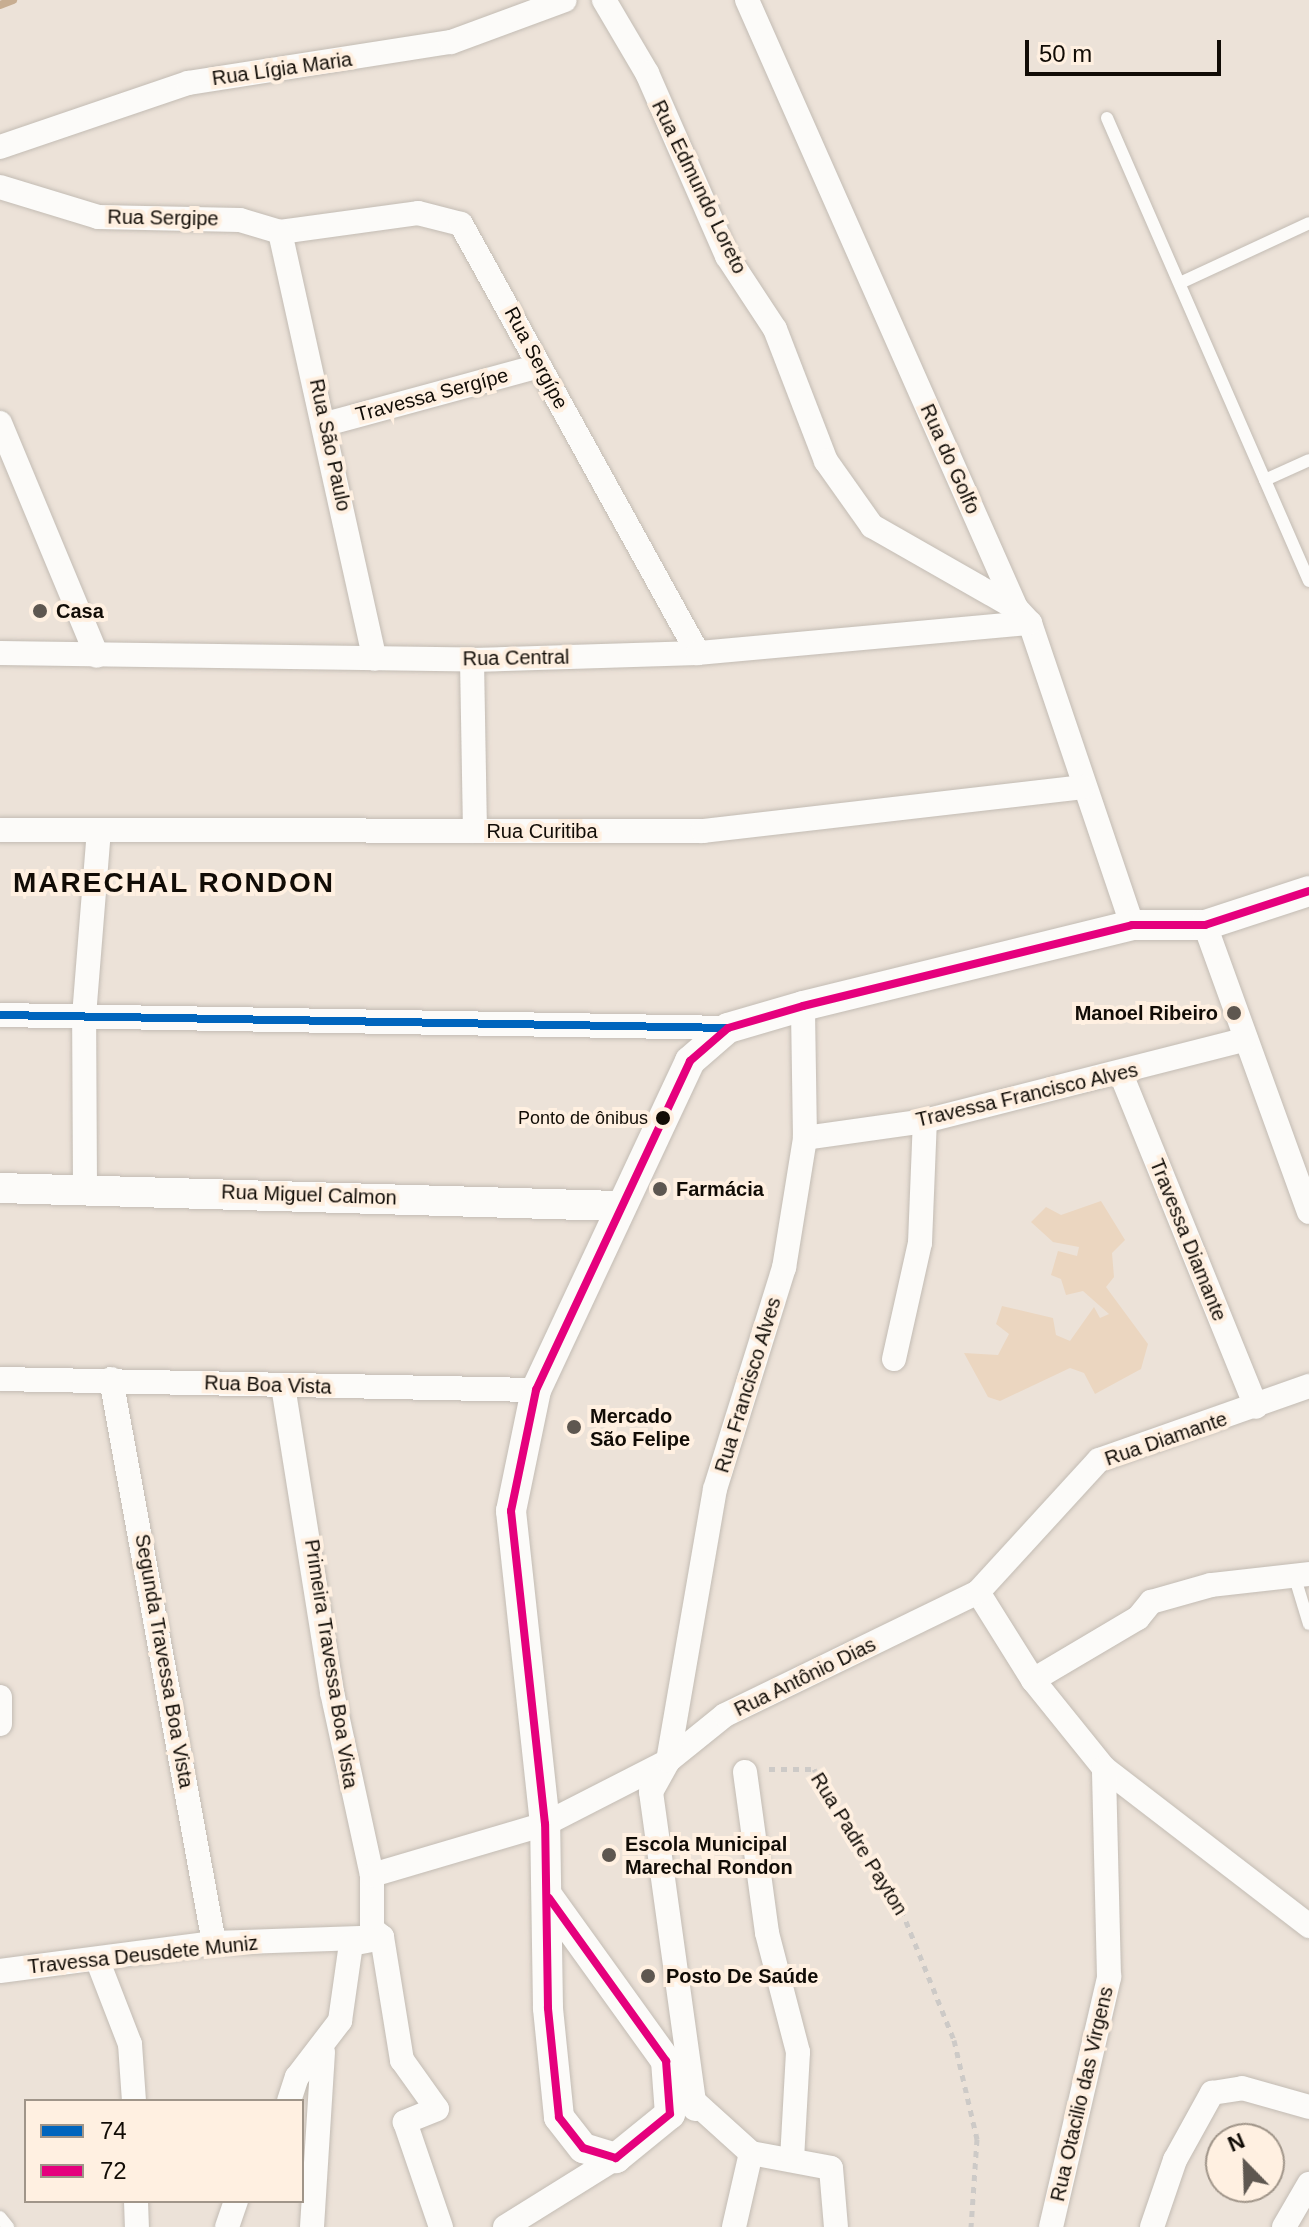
<!DOCTYPE html>
<html>
<head>
<meta charset="utf-8">
<style>
  body { margin:0 }
  #map { position:relative; width:1309px; height:2227px; overflow:hidden; background:#ece2d8; font-family:Arial,sans-serif }
  div>[style] { position:absolute }
  .green>* { inset:0; background:#ebd6c0 }
  .stream>* { height:8px; margin:-4px; padding:0 4px; transform-origin:4px; border-radius:4px; background:#c7ad91 }
  .path>* { height:5px; margin-top:-2.5px; transform-origin:0; background:repeating-linear-gradient(90deg,#cdcac7 0 6px,transparent 0 12px) }
  .roads { filter:drop-shadow(0 0 2px #c3bcb4) drop-shadow(0 0 2px #c3bcb4) }
  .service>* { height:12px; margin:-6px; padding:0 6px; transform-origin:6px; border-radius:6px; background:#fcfbf9 }
  .minor>* { height:24px; margin:-12px; padding:0 12px; transform-origin:12px; border-radius:12px; background:#fcfbf9 }
  .tertiary>* { height:30px; margin:-15px; padding:0 15px; transform-origin:15px; border-radius:15px; background:#fcfbf9 }
  .bus-1>* { height:8px; margin:-4px; padding:0 4px; transform-origin:4px; border-radius:4px; background:#0065bd }
  .bus-2>* { height:8px; margin:-4px; padding:0 4px; transform-origin:4px; border-radius:4px; background:#e5007d }
  .dots>* { width:22px; height:22px; translate:-50% -50%; box-sizing:border-box; border:4px solid #fff0e1; border-radius:50% }
  span { translate:-50% -50%; white-space:nowrap; text-align:center; line-height:1.15; -webkit-text-stroke:8px #fff0e1; paint-order:stroke }
  .bus-label { font-size:18px; color:#110c06 }
  .right { translate:-100% -50%; text-align:right }
  .street-label { font-size:20px; color:#110c06 }
  .poi-label { font-size:20px; color:#110c06; font-weight:700 }
  .left { translate:0 -50%; text-align:left }
  .district-label { font-size:28px; color:#110c06; font-weight:700; letter-spacing:2px }
  .legend { position:absolute; left:24px; top:2099px; width:280px; height:104px; box-sizing:border-box; background:#fff0e1; border:2px solid #a09589; margin:0; padding:10px 14px; list-style:none; font-size:24px; color:#110c06 }
  .legend li { display:flex; align-items:center; gap:16px; height:40px }
  .legend b { width:40px; border:2px solid #a09589 }
  .north { position:absolute; left:1205px; top:2123px; width:80px; height:80px; box-sizing:border-box; background:#fff0e1; border:2px solid #a09589; border-radius:50%; rotate:337deg; font-size:22px; font-weight:700; line-height:32px; text-align:center; color:#110c06 }
  .north::after { content:''; display:block; margin:auto; width:28px; height:36px; background:#5e5750; clip-path:polygon(50% 0,100% 100%,50% 72%,0 100%) }
  .scale { position:absolute; left:1025px; top:40px; width:196px; height:36px; box-sizing:border-box; border:4px solid #110c06; border-top:0; padding-left:10px; font-size:24px; line-height:28px; white-space:nowrap; color:#110c06; -webkit-text-stroke:6px #fff0e1; paint-order:stroke }
</style>
</head>
<body>
<div id="map">
  <div class="green">
    <div style="clip-path:polygon(1101px 1201px,1125px 1240px,1112px 1253px,1114px 1277px,1106px 1287px,1148px 1344px,1141px 1369px,1095px 1394px,1084px 1373px,1070px 1368px,1000px 1401px,988px 1397px,964px 1353px,998px 1355px,1009px 1334px,996px 1324px,1002px 1306px,1053px 1318px,1056px 1335px,1070px 1341px,1094px 1307px,1100px 1318px,1109px 1314px,1083px 1291px,1066px 1295px,1061px 1279px,1051px 1275px,1058px 1251px,1077px 1256px,1079px 1247px,1053px 1242px,1031px 1222px,1046px 1207px,1061px 1215px)"></div>
  </div>
  <div class="stream">
    <div style="left:0;top:5px;width:14px;rotate:-21deg"></div>
  </div>
  <div class="path">
    <div style="left:769px;top:1769px;width:45px"></div>
    <div style="left:814px;top:1769px;width:154px;rotate:57.4deg"></div>
    <div style="left:897px;top:1899px;width:152px;rotate:68deg"></div>
    <div style="left:954px;top:2040px;width:102px;rotate:76.9deg"></div>
    <div style="left:977px;top:2139px;width:88px;rotate:93.9deg"></div>
  </div>
  <div class="roads">
    <div class="service">
      <div style="left:1107px;top:118px;width:505px;rotate:66.43deg"></div>
      <div style="left:1180px;top:283px;width:142px;rotate:-24.9deg"></div>
      <div style="left:1265px;top:480px;width:48px;rotate:-24.4deg"></div>
      <div style="left:1295px;top:1578px;width:48px;rotate:73.1deg"></div>
      <div style="left:0;top:2217px;width:13px;rotate:51deg"></div>
    </div>
    <div class="minor">
      <div style="left:604px;top:0;width:85px;rotate:59.5deg"></div>
      <div style="left:647px;top:73px;width:200px;rotate:66.4deg"></div>
      <div style="left:727px;top:256px;width:87px;rotate:56.7deg"></div>
      <div style="left:775px;top:329px;width:142px;rotate:68.9deg"></div>
      <div style="left:826px;top:461px;width:80px;rotate:54.7deg"></div>
      <div style="left:872px;top:526px;width:166px;rotate:29.7deg"></div>
      <div style="left:747px;top:0;width:665px;rotate:66.13deg"></div>
      <div style="left:1016px;top:608px;width:21px;rotate:47deg"></div>
      <div style="left:1030px;top:623px;width:319px;rotate:71.3deg"></div>
      <div style="left:0;top:147px;width:199px;rotate:-18.8deg"></div>
      <div style="left:188px;top:83px;width:266px;rotate:-8.9deg"></div>
      <div style="left:451px;top:42px;width:121px;rotate:-20.2deg"></div>
      <div style="left:0;top:187px;width:102px;rotate:17deg"></div>
      <div style="left:98px;top:217px;width:142px;rotate:1.2deg"></div>
      <div style="left:240px;top:220px;width:42px;rotate:16.7deg"></div>
      <div style="left:280px;top:232px;width:139px;rotate:-7.8deg"></div>
      <div style="left:418px;top:213px;width:44px;rotate:14.3deg"></div>
      <div style="left:461px;top:224px;width:490px;rotate:61.1deg"></div>
      <div style="left:280px;top:232px;width:437px;rotate:77.5deg"></div>
      <div style="left:0;top:423px;width:252px;rotate:67.4deg"></div>
      <div style="left:326px;top:424px;width:221px;rotate:-15.2deg"></div>
      <div style="left:0;top:653px;width:472px;rotate:0.8deg"></div>
      <div style="left:472px;top:660px;width:226px;rotate:-1.8deg"></div>
      <div style="left:698px;top:653px;width:333px;rotate:-5.2deg"></div>
      <div style="left:472px;top:660px;width:171px;rotate:89deg"></div>
      <div style="left:0;top:830px;width:703px;rotate:0.08deg"></div>
      <div style="left:703px;top:831px;width:382px;rotate:-6.6deg"></div>
      <div style="left:1205px;top:925px;width:305px;rotate:70.1deg"></div>
      <div style="left:0;top:1015px;width:728px;rotate:1.02deg"></div>
      <div style="left:1121px;top:1074px;width:359px;rotate:67.9deg"></div>
      <div style="left:805px;top:1138px;width:121px;rotate:-8.1deg"></div>
      <div style="left:925px;top:1121px;width:331px;rotate:-14.3deg"></div>
      <div style="left:85px;top:1187px;width:171px;rotate:-90.3deg"></div>
      <div style="left:84px;top:1016px;width:186px;rotate:-85.4deg"></div>
      <div style="left:894px;top:1359px;width:119px;rotate:-77.4deg"></div>
      <div style="left:920px;top:1243px;width:122px;rotate:-87.7deg"></div>
      <div style="left:0;top:1379px;width:536px;rotate:1.18deg"></div>
      <div style="left:111px;top:1379px;width:573px;rotate:79.65deg"></div>
      <div style="left:283px;top:1386px;width:310px;rotate:80.9deg"></div>
      <div style="left:332px;top:1692px;width:187px;rotate:77.7deg"></div>
      <div style="left:372px;top:1875px;width:54px;rotate:90deg"></div>
      <div style="left:372px;top:1929px;width:13px;rotate:39deg"></div>
      <div style="left:978px;top:1592px;width:104px;rotate:58deg"></div>
      <div style="left:1033px;top:1680px;width:113px;rotate:51.1deg"></div>
      <div style="left:1104px;top:1768px;width:259px;rotate:37.6deg"></div>
      <div style="left:1033px;top:1680px;width:122px;rotate:-30.6deg"></div>
      <div style="left:1138px;top:1618px;width:21px;rotate:-51deg"></div>
      <div style="left:1151px;top:1602px;width:62px;rotate:-15.8deg"></div>
      <div style="left:1211px;top:1585px;width:99px;rotate:-6.4deg"></div>
      <div style="left:0;top:1697px;width:27px;rotate:90deg"></div>
      <div style="left:745px;top:1772px;width:162px;rotate:82.2deg"></div>
      <div style="left:767px;top:1933px;width:123px;rotate:75.4deg"></div>
      <div style="left:798px;top:2052px;width:106px;rotate:93.2deg"></div>
      <div style="left:372px;top:1875px;width:180px;rotate:-16.4deg"></div>
      <div style="left:545px;top:1824px;width:138px;rotate:-27.1deg"></div>
      <div style="left:668px;top:1761px;width:73px;rotate:-38.9deg"></div>
      <div style="left:725px;top:1715px;width:281px;rotate:-25.9deg"></div>
      <div style="left:978px;top:1592px;width:179px;rotate:-47.5deg"></div>
      <div style="left:1099px;top:1460px;width:223px;rotate:-19.4deg"></div>
      <div style="left:382px;top:1937px;width:125px;rotate:80.8deg"></div>
      <div style="left:402px;top:2060px;width:60px;rotate:54.5deg"></div>
      <div style="left:437px;top:2109px;width:35px;rotate:158deg"></div>
      <div style="left:405px;top:2122px;width:111px;rotate:71.1deg"></div>
      <div style="left:97px;top:1959px;width:91px;rotate:68.8deg"></div>
      <div style="left:130px;top:2044px;width:57px;rotate:86deg"></div>
      <div style="left:0;top:1971px;width:216px;rotate:-7.5deg"></div>
      <div style="left:214px;top:1943px;width:168px;rotate:-2deg"></div>
      <div style="left:688px;top:2096px;width:85px;rotate:42.1deg"></div>
      <div style="left:751px;top:2153px;width:81px;rotate:10.6deg"></div>
      <div style="left:831px;top:2168px;width:59px;rotate:85.2deg"></div>
      <div style="left:289px;top:2101px;width:25px;rotate:-72deg"></div>
      <div style="left:297px;top:2077px;width:71px;rotate:-52.5deg"></div>
      <div style="left:340px;top:2021px;width:78px;rotate:-81.9deg"></div>
      <div style="left:351px;top:1944px;width:21px;rotate:-11deg"></div>
      <div style="left:695px;top:2109px;width:320px;rotate:-97.9deg"></div>
      <div style="left:651px;top:1792px;width:35px;rotate:-61deg"></div>
      <div style="left:668px;top:1761px;width:276px;rotate:-80.2deg"></div>
      <div style="left:715px;top:1489px;width:232px;rotate:-72.7deg"></div>
      <div style="left:784px;top:1268px;width:132px;rotate:-80.8deg"></div>
      <div style="left:805px;top:1138px;width:132px;rotate:-90.9deg"></div>
      <div style="left:136px;top:2201px;width:26px;rotate:88deg"></div>
      <div style="left:227px;top:2227px;width:28px;rotate:-71deg"></div>
      <div style="left:312px;top:2227px;width:175px;rotate:-86.4deg"></div>
      <div style="left:505px;top:2227px;width:131px;rotate:-31.9deg"></div>
      <div style="left:734px;top:2227px;width:76px;rotate:-77.1deg"></div>
      <div style="left:1051px;top:2227px;width:257px;rotate:-76.9deg"></div>
      <div style="left:1109px;top:1977px;width:209px;rotate:-91.4deg"></div>
      <div style="left:1152px;top:2227px;width:71px;rotate:-71.1deg"></div>
      <div style="left:1175px;top:2160px;width:77px;rotate:-61.1deg"></div>
      <div style="left:1212px;top:2093px;width:30px;rotate:-9deg"></div>
      <div style="left:1242px;top:2088px;width:70px;rotate:15.8deg"></div>
      <div style="left:1284px;top:2227px;width:50px;rotate:-59.8deg"></div>
    </div>
    <div class="tertiary">
      <div style="left:0;top:1188px;width:618px;rotate:1.67deg"></div>
      <div style="left:549px;top:1898px;width:201px;rotate:54.3deg"></div>
      <div style="left:666px;top:2061px;width:53px;rotate:85.7deg"></div>
      <div style="left:670px;top:2114px;width:70px;rotate:140.8deg"></div>
      <div style="left:616px;top:2158px;width:34px;rotate:-163deg"></div>
      <div style="left:583px;top:2148px;width:39px;rotate:-128deg"></div>
      <div style="left:559px;top:2117px;width:110px;rotate:-95.8deg"></div>
      <div style="left:548px;top:2008px;width:184px;rotate:-90.9deg"></div>
      <div style="left:545px;top:1824px;width:315px;rotate:-96.2deg"></div>
      <div style="left:511px;top:1511px;width:124px;rotate:-78.3deg"></div>
      <div style="left:536px;top:1390px;width:363px;rotate:-64.9deg"></div>
      <div style="left:690px;top:1061px;width:50px;rotate:-41deg"></div>
      <div style="left:728px;top:1028px;width:78px;rotate:-16.3deg"></div>
      <div style="left:803px;top:1006px;width:339px;rotate:-13.8deg"></div>
      <div style="left:1132px;top:925px;width:73px"></div>
      <div style="left:1205px;top:925px;width:109px;rotate:-18.1deg"></div>
    </div>
  </div>
  <div class="bus-1">
    <div style="left:0;top:1015px;width:728px;rotate:1.02deg"></div>
  </div>
  <div class="bus-2">
    <div style="left:549px;top:1898px;width:201px;rotate:54.3deg"></div>
    <div style="left:666px;top:2061px;width:53px;rotate:85.7deg"></div>
    <div style="left:670px;top:2114px;width:70px;rotate:140.8deg"></div>
    <div style="left:616px;top:2158px;width:34px;rotate:-163deg"></div>
    <div style="left:583px;top:2148px;width:39px;rotate:-128deg"></div>
    <div style="left:559px;top:2117px;width:110px;rotate:-95.8deg"></div>
    <div style="left:548px;top:2008px;width:184px;rotate:-90.9deg"></div>
    <div style="left:545px;top:1824px;width:315px;rotate:-96.2deg"></div>
    <div style="left:511px;top:1511px;width:124px;rotate:-78.3deg"></div>
    <div style="left:536px;top:1390px;width:363px;rotate:-64.9deg"></div>
    <div style="left:690px;top:1061px;width:50px;rotate:-41deg"></div>
    <div style="left:728px;top:1028px;width:78px;rotate:-16.3deg"></div>
    <div style="left:803px;top:1006px;width:339px;rotate:-13.8deg"></div>
    <div style="left:1132px;top:925px;width:73px"></div>
    <div style="left:1205px;top:925px;width:109px;rotate:-18.1deg"></div>
  </div>
  <div class="dots">
    <div style="left:40px;top:611px;background:#5e5750"></div>
    <div style="left:1234px;top:1013px;background:#5e5750"></div>
    <div style="left:663px;top:1118px;background:#110c06"></div>
    <div style="left:660px;top:1189px;background:#5e5750"></div>
    <div style="left:574px;top:1427px;background:#5e5750"></div>
    <div style="left:609px;top:1855px;background:#5e5750"></div>
    <div style="left:648px;top:1976px;background:#5e5750"></div>
  </div>
  <div class="bus-label">
    <span class="right" style="left:648px;top:1118px">Ponto de ônibus</span>
  </div>
  <div class="street-label">
    <span style="left:282px;top:69px;rotate:-8deg">Rua Lígia Maria</span>
    <span style="left:699px;top:187px;rotate:64deg">Rua Edmundo Loreto</span>
    <span style="left:163px;top:218px;rotate:1deg">Rua Sergipe</span>
    <span style="left:536px;top:358px;rotate:62deg">Rua Sergípe</span>
    <span style="left:432px;top:395px;rotate:-15deg">Travessa Sergípe</span>
    <span style="left:330px;top:445px;rotate:78deg">Rua São Paulo</span>
    <span style="left:950px;top:459px;rotate:66deg">Rua do Golfo</span>
    <span style="left:516px;top:658px;rotate:-1deg">Rua Central</span>
    <span style="left:542px;top:831px">Rua Curitiba</span>
    <span style="left:1027px;top:1095px;rotate:-13deg">Travessa Francisco Alves</span>
    <span style="left:309px;top:1195px;rotate:2deg">Rua Miguel Calmon</span>
    <span style="left:1188px;top:1240px;rotate:68deg">Travessa Diamante</span>
    <span style="left:268px;top:1385px;rotate:2deg">Rua Boa Vista</span>
    <span style="left:748px;top:1385px;rotate:-73deg">Rua Francisco Alves</span>
    <span style="left:1166px;top:1439px;rotate:-19deg">Rua Diamante</span>
    <span style="left:164px;top:1661px;rotate:80deg">Segunda Travessa Boa Vista</span>
    <span style="left:331px;top:1664px;rotate:81deg">Primeira Travessa Boa Vista</span>
    <span style="left:805px;top:1677px;rotate:-26deg">Rua Antônio Dias</span>
    <span style="left:859px;top:1844px;rotate:58deg">Rua Padre Payton</span>
    <span style="left:143px;top:1955px;rotate:-6deg">Travessa Deusdete Muniz</span>
    <span style="left:1082px;top:2094px;rotate:-77deg">Rua Otacilio das Virgens</span>
  </div>
  <div class="poi-label">
    <span class="left" style="left:56px;top:611px">Casa</span>
    <span class="right" style="left:1218px;top:1013px">Manoel Ribeiro</span>
    <span class="left" style="left:676px;top:1189px">Farmácia</span>
    <span class="left" style="left:590px;top:1428px">Mercado<br>São Felipe</span>
    <span class="left" style="left:625px;top:1856px">Escola Municipal<br>Marechal Rondon</span>
    <span class="left" style="left:666px;top:1976px">Posto De Saúde</span>
  </div>
  <div class="district-label">
    <span style="left:174px;top:883px">MARECHAL RONDON</span>
  </div>
  <ul class="legend">
  <li><b style="height:10px;background:#0065bd"></b>74</li>
  <li><b style="height:10px;background:#e5007d"></b>72</li>
  </ul>
  <div class="north">N</div>
  <div class="scale">50 m</div>
</div>
</body>
</html>
